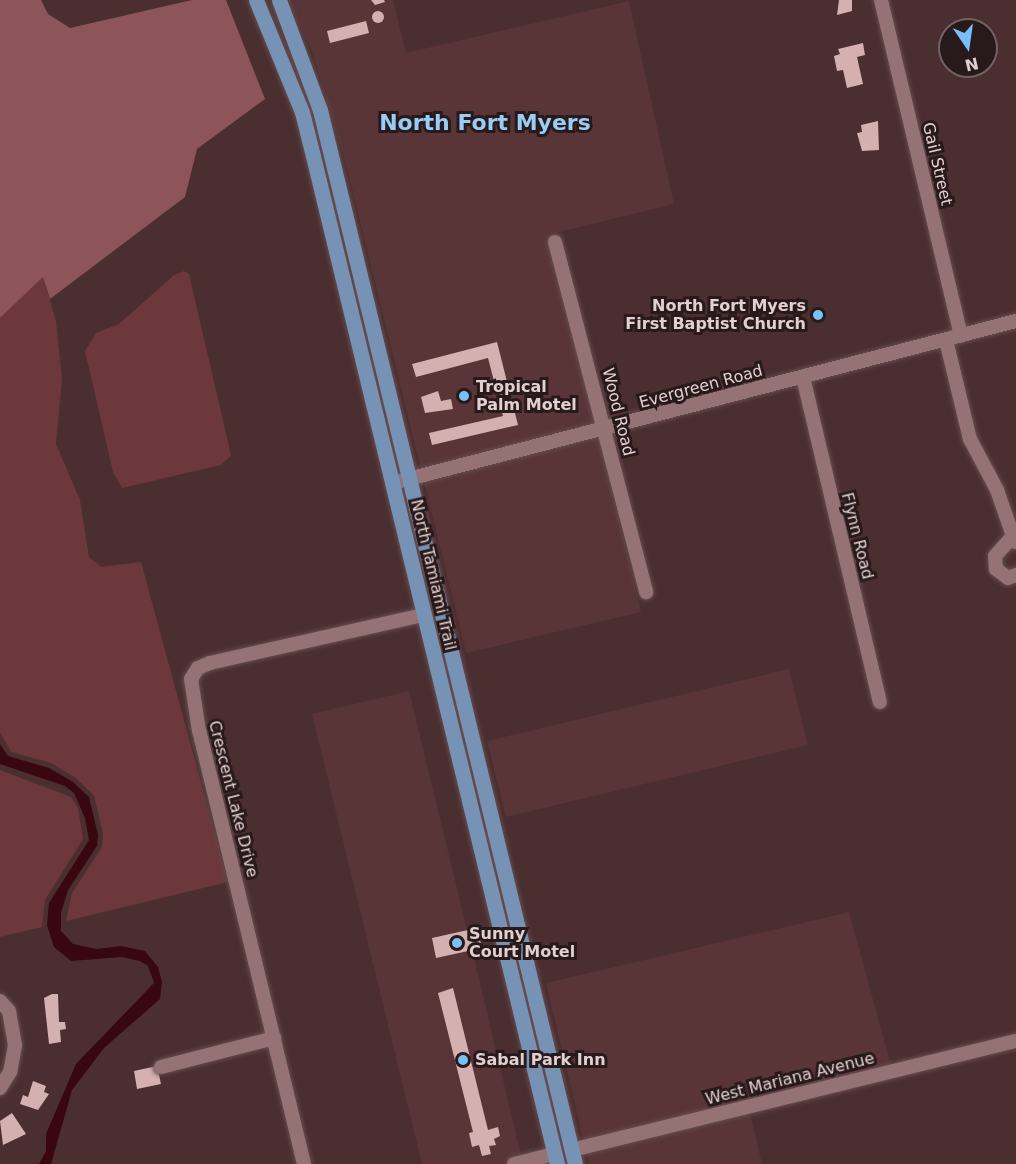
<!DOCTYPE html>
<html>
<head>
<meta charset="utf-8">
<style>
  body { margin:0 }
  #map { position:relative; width:1016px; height:1164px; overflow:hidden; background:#4b2e30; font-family:"DejaVu Sans",sans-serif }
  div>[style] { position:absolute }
  .built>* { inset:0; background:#593537 }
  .green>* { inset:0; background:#6c383c }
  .forest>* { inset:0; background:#8d5559 }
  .water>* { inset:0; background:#380710 }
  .building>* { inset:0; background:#d4b0b1 }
  .round { border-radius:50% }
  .roads { filter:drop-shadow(0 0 2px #654d4f) drop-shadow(0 0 2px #654d4f) }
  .minor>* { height:14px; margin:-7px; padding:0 7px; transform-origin:7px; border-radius:7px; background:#957375 }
  .major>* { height:15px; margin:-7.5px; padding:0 7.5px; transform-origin:7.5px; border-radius:7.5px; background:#7692b5 }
  .dots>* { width:16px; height:16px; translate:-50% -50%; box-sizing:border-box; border:3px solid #281a1b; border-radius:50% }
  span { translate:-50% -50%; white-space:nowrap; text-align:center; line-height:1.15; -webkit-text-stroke:6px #281a1b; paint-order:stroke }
  .street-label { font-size:16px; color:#e2cfcf }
  .poi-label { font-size:16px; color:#e2cfcf; font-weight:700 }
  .right { translate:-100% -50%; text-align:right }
  .left { translate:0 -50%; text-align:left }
  .district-label { font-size:22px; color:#99ccf6; font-weight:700 }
  .north { position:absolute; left:938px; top:18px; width:60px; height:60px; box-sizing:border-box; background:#281a1b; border:2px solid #726263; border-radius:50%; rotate:167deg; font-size:16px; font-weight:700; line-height:24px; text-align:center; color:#e2cfcf }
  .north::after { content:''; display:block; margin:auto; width:21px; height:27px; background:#79bff8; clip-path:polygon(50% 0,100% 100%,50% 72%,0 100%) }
</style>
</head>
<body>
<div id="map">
  <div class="built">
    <div style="clip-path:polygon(288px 0,393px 0,406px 53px,629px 1px,674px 204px,551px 234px,641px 612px,466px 653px,347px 168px,313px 54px)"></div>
    <div style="clip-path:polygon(789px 669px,808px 745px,506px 817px,487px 741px)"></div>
    <div style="clip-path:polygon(409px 691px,482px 991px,523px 1164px,422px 1164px,312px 714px)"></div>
    <div style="clip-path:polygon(849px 912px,892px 1069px,748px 1105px,762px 1164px,589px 1164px,546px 983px)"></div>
  </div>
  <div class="green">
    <div style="clip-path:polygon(184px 271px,189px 274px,231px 455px,221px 465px,122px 488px,113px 472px,85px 351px,96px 333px,119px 324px,174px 275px)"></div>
    <div style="clip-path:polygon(43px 277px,56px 321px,62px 379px,56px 444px,80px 500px,89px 557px,101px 567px,141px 562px,228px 882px,66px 921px,72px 893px,102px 847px,103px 834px,94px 796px,76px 778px,51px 763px,11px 752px,0 732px,0 318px)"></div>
    <div style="clip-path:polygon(0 770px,71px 797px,78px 808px,83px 839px,45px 900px,42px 927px,0 937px)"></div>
  </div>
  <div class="forest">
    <div style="clip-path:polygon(0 0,41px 0,48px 14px,70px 28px,192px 0,226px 0,265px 99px,197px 149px,185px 197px,50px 299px,43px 277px,0 318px)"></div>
  </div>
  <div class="water">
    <div style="clip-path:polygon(0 744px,8px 756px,49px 768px,73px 782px,89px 797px,98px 835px,97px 846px,68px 890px,61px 913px,61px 931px,73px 944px,97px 949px,121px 946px,145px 951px,158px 967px,162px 982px,160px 999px,104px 1048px,72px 1090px,51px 1164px,39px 1164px,46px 1151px,46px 1134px,76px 1064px,154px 983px,148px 966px,140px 961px,122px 957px,71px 961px,54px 947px,47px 925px,49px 903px,89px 840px,85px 818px,74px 793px,65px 786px,0 764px)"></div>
  </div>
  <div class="building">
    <div style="clip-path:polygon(371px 0,384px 0,385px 2px,375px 5px)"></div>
    <div style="clip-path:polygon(839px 0,852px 0,852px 11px,837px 15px)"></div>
    <div class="round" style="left:372px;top:11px;width:12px;height:12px"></div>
    <div style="clip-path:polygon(366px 21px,369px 33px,330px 43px,327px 31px)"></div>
    <div style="clip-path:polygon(863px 43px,865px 55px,857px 57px,863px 84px,847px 88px,843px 70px,837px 71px,834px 56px,840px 54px,838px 49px)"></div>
    <div style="clip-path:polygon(878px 121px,879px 150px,862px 151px,857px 133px,862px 132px,861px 125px)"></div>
    <div style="clip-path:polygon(497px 342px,518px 425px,432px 445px,429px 433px,503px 416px,488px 358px,416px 377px,412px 364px)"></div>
    <div style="clip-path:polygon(438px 391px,441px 401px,451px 399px,453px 409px,425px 413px,421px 397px)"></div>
    <div style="clip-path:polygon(477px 928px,482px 948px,436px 958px,432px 938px)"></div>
    <div style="clip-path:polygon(453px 988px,488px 1130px,498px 1127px,500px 1136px,494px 1139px,496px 1145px,489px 1146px,491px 1154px,482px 1156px,479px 1145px,472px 1147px,469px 1133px,473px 1132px,438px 993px)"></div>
    <div style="clip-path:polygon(52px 994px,58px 994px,59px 1022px,65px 1022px,66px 1029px,60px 1030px,61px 1042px,49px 1044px,44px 998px)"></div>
    <div style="clip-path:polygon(157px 1066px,161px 1084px,137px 1089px,134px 1071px)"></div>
    <div style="clip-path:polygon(33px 1081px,46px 1086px,44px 1092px,49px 1094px,38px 1110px,20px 1104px,23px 1095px,28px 1097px)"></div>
    <div style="clip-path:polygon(12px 1113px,26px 1134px,3px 1145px,0 1121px)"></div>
  </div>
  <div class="roads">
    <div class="minor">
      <div style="left:881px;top:0;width:345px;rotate:76.6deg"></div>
      <div style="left:555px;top:242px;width:362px;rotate:75.4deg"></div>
      <div style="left:946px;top:340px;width:102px;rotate:76.4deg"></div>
      <div style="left:970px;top:439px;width:58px;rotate:62.1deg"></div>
      <div style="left:997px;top:490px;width:49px;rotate:70.8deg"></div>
      <div style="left:803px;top:377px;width:334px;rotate:76.7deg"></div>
      <div style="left:393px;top:483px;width:644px;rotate:-14.58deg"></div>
      <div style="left:1015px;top:542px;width:6px;rotate:-108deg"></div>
      <div style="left:1013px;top:536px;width:27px;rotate:132deg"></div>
      <div style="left:995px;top:556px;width:13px;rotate:86deg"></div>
      <div style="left:996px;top:569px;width:15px;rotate:37deg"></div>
      <div style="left:1008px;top:578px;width:9px;rotate:-21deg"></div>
      <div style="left:0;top:1001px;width:13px;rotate:48deg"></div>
      <div style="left:9px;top:1011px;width:35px;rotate:80deg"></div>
      <div style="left:15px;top:1045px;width:27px;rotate:100deg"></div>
      <div style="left:10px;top:1072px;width:19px;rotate:122deg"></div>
      <div style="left:161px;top:1067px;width:117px;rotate:-14.4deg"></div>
      <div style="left:572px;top:1150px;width:457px;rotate:-13.8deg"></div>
      <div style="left:304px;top:1164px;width:446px;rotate:-103.6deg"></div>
      <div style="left:199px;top:731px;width:53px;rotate:-98.7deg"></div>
      <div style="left:191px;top:679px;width:13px;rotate:-58deg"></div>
      <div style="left:198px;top:668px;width:13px;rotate:-23deg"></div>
      <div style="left:210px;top:663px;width:218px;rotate:-12.7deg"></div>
      <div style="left:514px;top:1164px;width:41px;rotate:-14deg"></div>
    </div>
    <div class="major">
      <div style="left:256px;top:0;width:121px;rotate:67.7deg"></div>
      <div style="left:302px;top:112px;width:45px;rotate:76deg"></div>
      <div style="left:313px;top:156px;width:1037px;rotate:76.39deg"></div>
      <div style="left:279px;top:0;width:117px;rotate:69.6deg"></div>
      <div style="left:320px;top:110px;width:1084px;rotate:76.4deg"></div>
    </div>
  </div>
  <div class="dots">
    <div style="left:818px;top:315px;background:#79bff8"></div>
    <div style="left:464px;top:396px;background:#79bff8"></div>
    <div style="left:457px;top:943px;background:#79bff8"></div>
    <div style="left:463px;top:1060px;background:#79bff8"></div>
  </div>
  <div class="street-label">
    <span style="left:937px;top:164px;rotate:77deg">Gail Street</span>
    <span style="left:701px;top:387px;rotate:-15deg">Evergreen Road</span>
    <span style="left:618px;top:412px;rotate:76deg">Wood Road</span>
    <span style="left:857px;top:536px;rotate:76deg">Flynn Road</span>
    <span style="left:433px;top:575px;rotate:77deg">North Tamiami Trail</span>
    <span style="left:233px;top:799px;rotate:76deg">Crescent Lake Drive</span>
    <span style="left:790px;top:1079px;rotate:-14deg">West Mariana Avenue</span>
  </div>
  <div class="poi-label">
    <span class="right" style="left:806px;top:315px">North Fort Myers<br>First Baptist Church</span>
    <span class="left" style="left:476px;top:396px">Tropical<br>Palm Motel</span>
    <span class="left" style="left:469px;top:943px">Sunny<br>Court Motel</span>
    <span class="left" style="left:475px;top:1060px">Sabal Park Inn</span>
  </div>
  <div class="district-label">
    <span style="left:485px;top:123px">North Fort Myers</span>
  </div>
  <div class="north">N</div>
</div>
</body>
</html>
